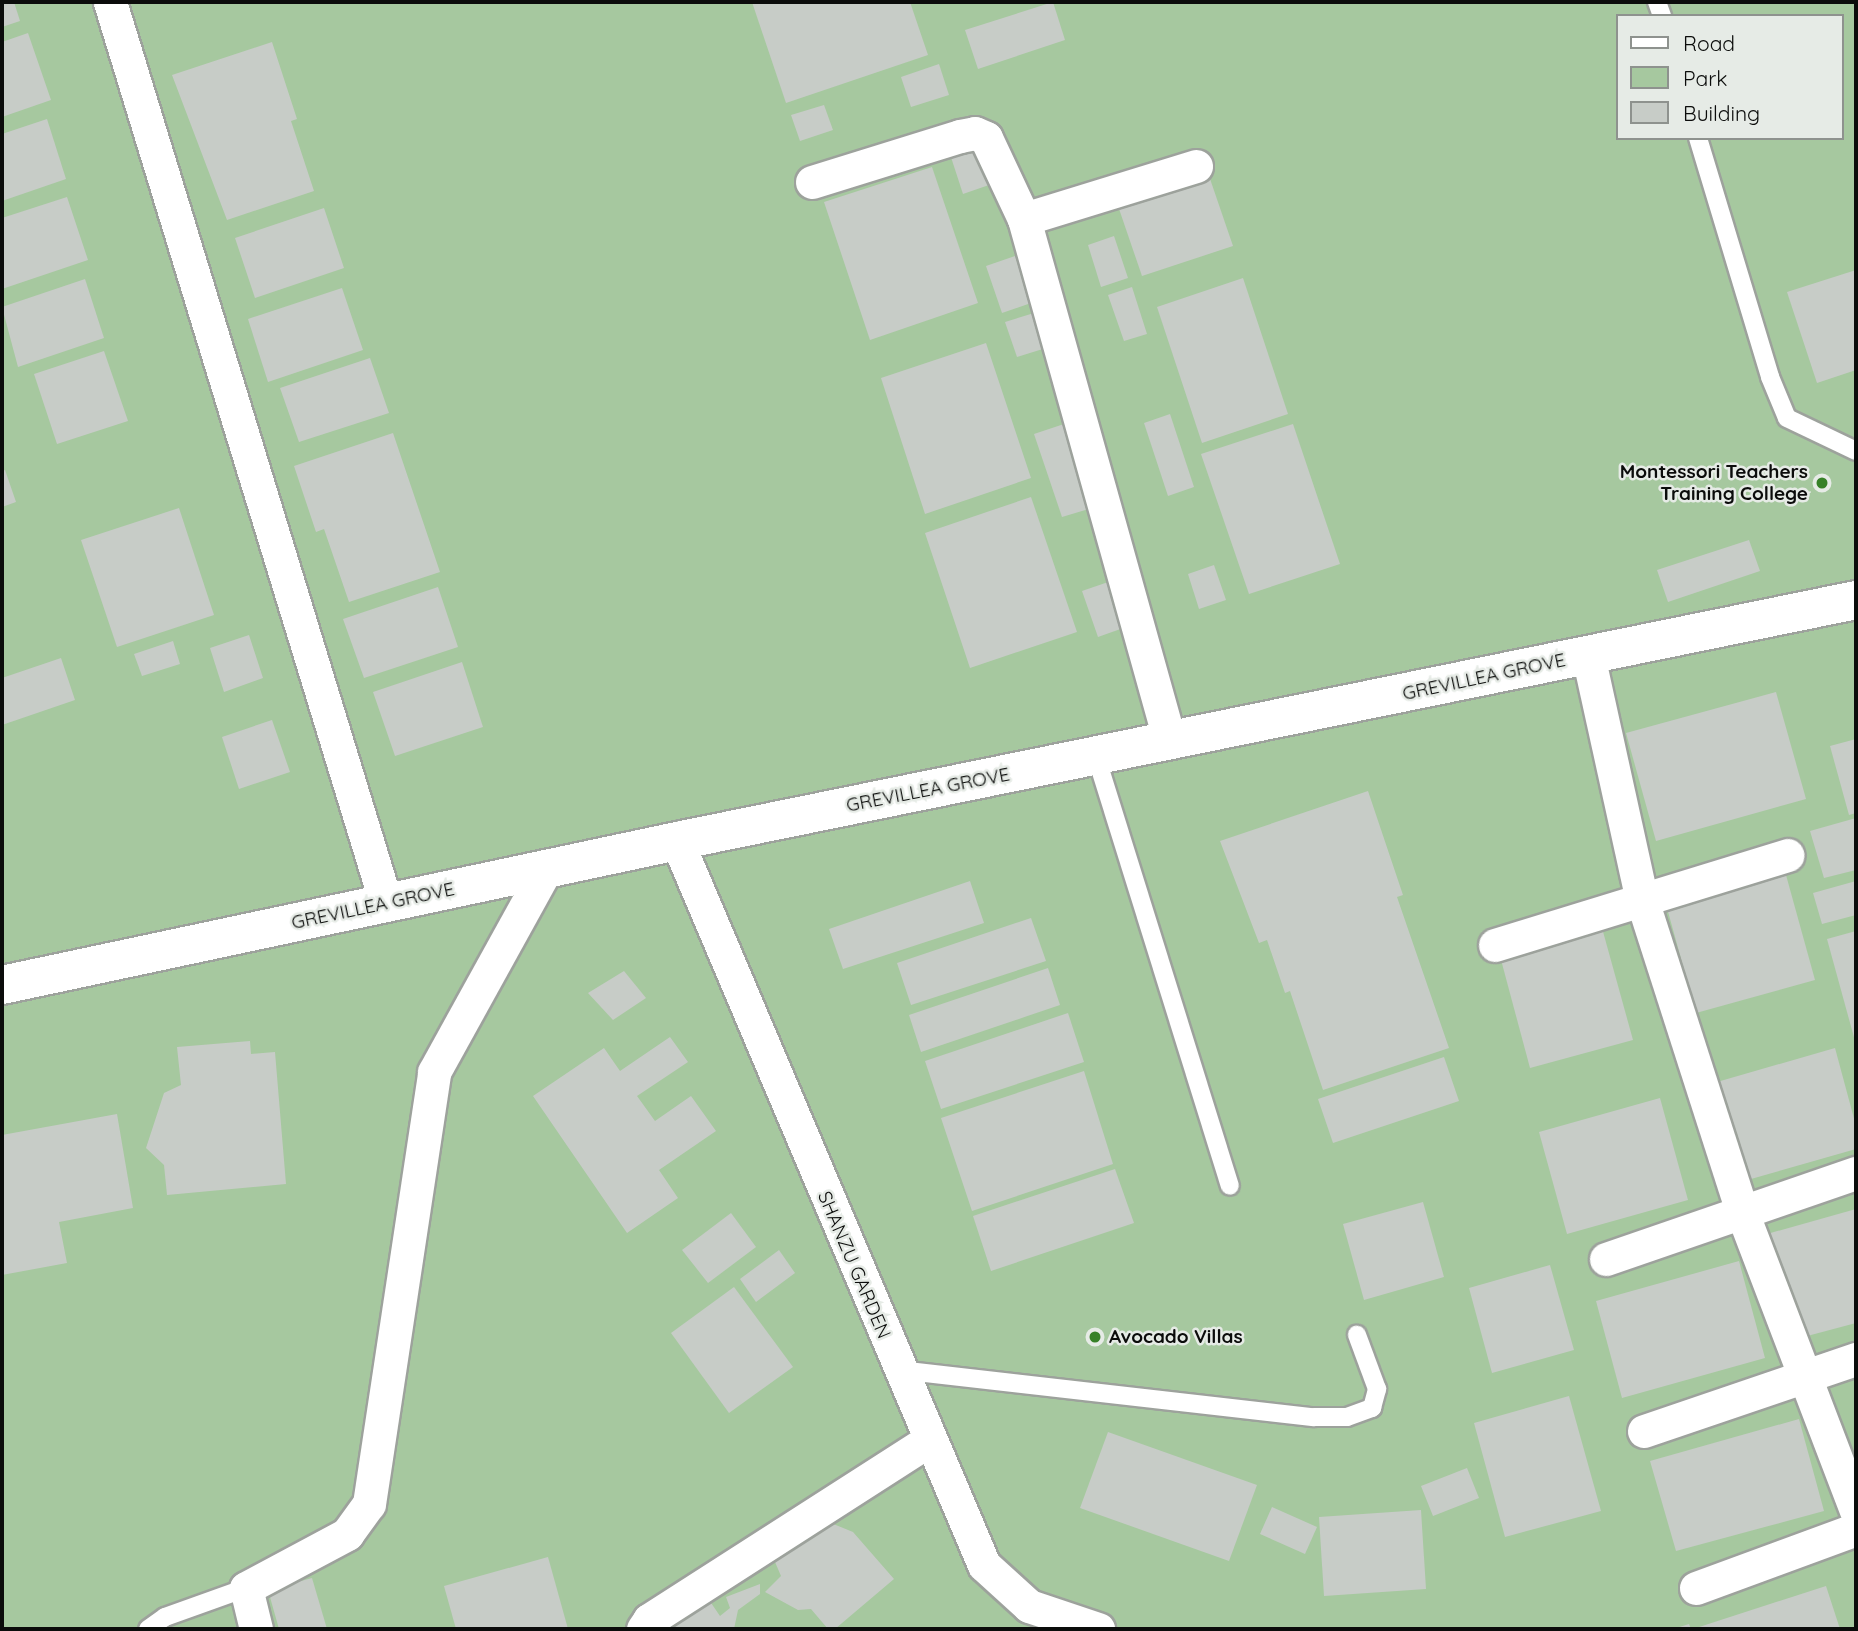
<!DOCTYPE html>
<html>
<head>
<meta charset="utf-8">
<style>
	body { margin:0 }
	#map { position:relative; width:1858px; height:1631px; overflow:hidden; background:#e6ebe6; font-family:Quicksand,sans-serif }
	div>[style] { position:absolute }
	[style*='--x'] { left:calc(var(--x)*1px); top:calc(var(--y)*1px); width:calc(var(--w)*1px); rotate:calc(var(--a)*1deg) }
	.green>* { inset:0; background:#a6c89f }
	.building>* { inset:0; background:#c7ccc7 }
	.roads { filter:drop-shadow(2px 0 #9da29c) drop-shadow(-2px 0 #9da29c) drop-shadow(0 2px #9da29c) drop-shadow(0 -2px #9da29c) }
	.service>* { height:18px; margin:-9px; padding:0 9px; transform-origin:9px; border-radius:9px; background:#fff }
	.minor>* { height:33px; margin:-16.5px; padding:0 16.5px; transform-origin:16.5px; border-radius:16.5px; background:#fff }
	.tertiary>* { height:38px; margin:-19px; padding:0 19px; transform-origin:19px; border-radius:19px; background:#fff }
	.dots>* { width:19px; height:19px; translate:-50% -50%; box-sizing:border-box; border:4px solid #e6ebe6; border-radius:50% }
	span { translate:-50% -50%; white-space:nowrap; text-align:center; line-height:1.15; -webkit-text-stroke:5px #e6ebe6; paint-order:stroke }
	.poi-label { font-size:19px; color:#0b0c0b; font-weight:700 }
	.right { translate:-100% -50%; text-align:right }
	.left { translate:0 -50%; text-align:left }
	.street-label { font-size:19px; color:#0b0c0b }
	.frame { position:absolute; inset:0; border:4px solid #0b0c0b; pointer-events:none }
	.legend { position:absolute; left:1616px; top:14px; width:228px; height:126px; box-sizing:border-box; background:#e6ebe6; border:2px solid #8e928e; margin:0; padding:9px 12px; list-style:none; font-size:21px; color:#0b0c0b }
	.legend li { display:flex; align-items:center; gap:14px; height:35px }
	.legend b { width:35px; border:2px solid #8e928e }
</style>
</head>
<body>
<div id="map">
	<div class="green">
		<i style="clip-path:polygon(evenodd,2px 2px,1856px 2px,1856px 1629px,2px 1629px,2px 2px,1618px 16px,1842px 16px,1842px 138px,1618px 138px,1618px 16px)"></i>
	</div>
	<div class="building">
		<i style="clip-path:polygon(2px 2px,14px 2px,20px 21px,2px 27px)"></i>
		<i style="clip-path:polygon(752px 2px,910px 2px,928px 55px,786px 103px)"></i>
		<i style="clip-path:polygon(1053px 2px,1065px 40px,978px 69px,965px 30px)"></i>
		<i style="clip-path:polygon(28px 33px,51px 100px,2px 117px,2px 42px)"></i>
		<i style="clip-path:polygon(272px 42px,297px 119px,291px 121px,314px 191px,227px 220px,172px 75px)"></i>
		<i style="clip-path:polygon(939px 64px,949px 95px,911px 107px,901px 77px)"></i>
		<i style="clip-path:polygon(824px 105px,833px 130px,800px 141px,791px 115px)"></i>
		<i style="clip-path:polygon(47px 119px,66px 179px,2px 201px,2px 134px)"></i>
		<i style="clip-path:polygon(974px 139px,989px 185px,963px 194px,948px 148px)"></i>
		<i style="clip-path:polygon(932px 167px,978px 303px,870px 340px,824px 202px)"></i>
		<i style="clip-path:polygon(1208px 173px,1233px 246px,1142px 276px,1117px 203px)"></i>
		<i style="clip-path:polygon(67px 197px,88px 260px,2px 289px,2px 218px)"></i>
		<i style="clip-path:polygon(324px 208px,344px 268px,255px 298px,235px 238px)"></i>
		<i style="clip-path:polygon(1114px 236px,1128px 278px,1101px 287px,1088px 245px)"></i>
		<i style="clip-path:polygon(1015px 256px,1031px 303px,1002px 313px,986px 266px)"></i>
		<i style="clip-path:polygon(1856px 270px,1856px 370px,1817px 383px,1787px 292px)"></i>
		<i style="clip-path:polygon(1243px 278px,1288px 414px,1202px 443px,1157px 307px)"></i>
		<i style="clip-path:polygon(85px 279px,104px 338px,18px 367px,2px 307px)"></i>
		<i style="clip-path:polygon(1132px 287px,1147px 334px,1124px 341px,1108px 295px)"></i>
		<i style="clip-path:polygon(342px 288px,363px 350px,268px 382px,248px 319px)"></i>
		<i style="clip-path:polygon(1034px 313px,1046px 348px,1017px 357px,1005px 322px)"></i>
		<i style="clip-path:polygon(986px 343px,1031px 478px,925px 514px,881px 378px)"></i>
		<i style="clip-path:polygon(104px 351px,128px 421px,57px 444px,34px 374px)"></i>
		<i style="clip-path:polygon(370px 358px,389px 413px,299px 442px,280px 388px)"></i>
		<i style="clip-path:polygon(1170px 414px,1194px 487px,1168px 496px,1144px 423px)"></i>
		<i style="clip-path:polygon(1064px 424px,1092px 508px,1062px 517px,1034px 434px)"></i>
		<i style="clip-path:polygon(1293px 424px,1340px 564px,1249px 594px,1201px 454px)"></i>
		<i style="clip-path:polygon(393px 433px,440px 572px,349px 602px,324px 529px,316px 532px,294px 466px)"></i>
		<i style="clip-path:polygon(5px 470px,16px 502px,2px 507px,2px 471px)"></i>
		<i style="clip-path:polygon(1031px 497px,1077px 632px,970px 668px,925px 533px)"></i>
		<i style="clip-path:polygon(179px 508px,214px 615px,117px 647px,81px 540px)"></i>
		<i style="clip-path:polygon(1749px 540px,1760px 571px,1668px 602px,1657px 570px)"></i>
		<i style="clip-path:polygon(1214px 565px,1226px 600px,1199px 609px,1188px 574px)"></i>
		<i style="clip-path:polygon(1114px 580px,1129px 626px,1098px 637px,1082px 591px)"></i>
		<i style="clip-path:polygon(438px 587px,458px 647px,364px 678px,343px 619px)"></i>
		<i style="clip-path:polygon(249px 635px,263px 678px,224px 692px,210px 648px)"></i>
		<i style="clip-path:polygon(173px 641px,180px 664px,142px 676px,134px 654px)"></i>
		<i style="clip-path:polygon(61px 658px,75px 700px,2px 725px,2px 678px)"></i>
		<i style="clip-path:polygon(462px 662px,483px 727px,395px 756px,373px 692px)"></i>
		<i style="clip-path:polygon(1776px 692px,1806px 799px,1656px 841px,1626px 733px)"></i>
		<i style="clip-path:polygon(272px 720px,290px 772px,239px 789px,222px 737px)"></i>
		<i style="clip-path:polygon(1856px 739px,1856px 813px,1849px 815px,1830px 746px)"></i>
		<i style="clip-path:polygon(1368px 791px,1403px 895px,1397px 897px,1449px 1048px,1323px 1090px,1290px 991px,1285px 993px,1267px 940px,1259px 943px,1220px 841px)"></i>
		<i style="clip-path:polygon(1856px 818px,1856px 870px,1824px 878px,1810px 831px)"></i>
		<i style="clip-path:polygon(1786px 875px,1815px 980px,1696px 1013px,1667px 908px)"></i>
		<i style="clip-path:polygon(970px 881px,984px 923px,843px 969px,829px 929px)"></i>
		<i style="clip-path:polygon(1856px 881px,1856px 915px,1822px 924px,1813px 893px)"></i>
		<i style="clip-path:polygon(1031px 918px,1046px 961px,911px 1005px,897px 963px)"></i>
		<i style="clip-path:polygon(1602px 928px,1633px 1040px,1530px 1068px,1500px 956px)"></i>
		<i style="clip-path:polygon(1856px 931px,1856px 1041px,1855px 1041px,1827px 939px)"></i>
		<i style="clip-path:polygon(1048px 968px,1060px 1005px,921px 1052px,909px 1015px)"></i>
		<i style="clip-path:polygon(624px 971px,646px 998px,613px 1020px,588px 993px)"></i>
		<i style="clip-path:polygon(1068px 1013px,1084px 1062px,941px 1109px,925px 1061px)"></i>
		<i style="clip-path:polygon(670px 1037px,688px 1062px,637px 1096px,655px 1121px,691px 1096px,716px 1131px,659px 1170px,678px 1198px,627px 1233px,533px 1096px,604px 1048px,620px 1071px)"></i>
		<i style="clip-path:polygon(250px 1041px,251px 1054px,275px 1052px,286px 1184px,167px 1195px,164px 1165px,146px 1148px,164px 1093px,181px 1085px,177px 1047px)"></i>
		<i style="clip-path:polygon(1835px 1048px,1856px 1126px,1856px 1149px,1744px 1181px,1717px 1082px)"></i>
		<i style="clip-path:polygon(1444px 1057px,1459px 1101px,1333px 1143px,1318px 1099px)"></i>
		<i style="clip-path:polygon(1084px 1071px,1113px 1164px,972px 1211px,941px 1118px)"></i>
		<i style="clip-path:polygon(1660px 1098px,1688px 1200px,1567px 1234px,1539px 1132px)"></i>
		<i style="clip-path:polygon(117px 1114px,133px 1208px,59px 1222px,67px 1263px,2px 1275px,2px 1135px)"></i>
		<i style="clip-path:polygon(1115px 1169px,1134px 1223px,991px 1271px,973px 1216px)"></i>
		<i style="clip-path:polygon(1423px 1202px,1444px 1277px,1364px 1300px,1343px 1224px)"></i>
		<i style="clip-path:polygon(1856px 1209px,1856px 1323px,1796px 1339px,1767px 1234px)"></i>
		<i style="clip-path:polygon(731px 1213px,756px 1247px,708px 1283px,682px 1250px)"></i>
		<i style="clip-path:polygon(779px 1250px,795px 1273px,756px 1302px,740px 1279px)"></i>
		<i style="clip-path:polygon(1739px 1261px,1765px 1358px,1622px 1398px,1596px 1301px)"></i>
		<i style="clip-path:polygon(1550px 1265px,1574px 1350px,1492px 1373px,1469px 1288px)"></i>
		<i style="clip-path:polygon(734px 1287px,793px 1367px,729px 1413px,671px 1333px)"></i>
		<i style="clip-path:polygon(1569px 1396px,1601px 1511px,1505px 1537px,1474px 1423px)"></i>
		<i style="clip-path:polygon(1799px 1419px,1824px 1511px,1676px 1551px,1650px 1461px)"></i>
		<i style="clip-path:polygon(1108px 1432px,1257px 1485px,1229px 1561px,1080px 1508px)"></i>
		<i style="clip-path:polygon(1467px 1468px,1479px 1498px,1433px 1516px,1421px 1486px)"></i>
		<i style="clip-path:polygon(1272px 1507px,1317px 1527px,1305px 1554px,1260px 1534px)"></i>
		<i style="clip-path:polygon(1421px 1510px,1426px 1589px,1324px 1596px,1319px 1517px)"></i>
		<i style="clip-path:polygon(826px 1521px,853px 1532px,894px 1579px,835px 1629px,828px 1629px,811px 1609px,798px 1610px,765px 1592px,781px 1576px,769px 1548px)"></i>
		<i style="clip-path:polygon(548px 1557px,568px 1629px,456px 1629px,444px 1586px)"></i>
		<i style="clip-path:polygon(312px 1578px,327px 1629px,279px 1629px,268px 1590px)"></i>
		<i style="clip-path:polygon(760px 1584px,760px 1594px,738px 1610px,734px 1629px,663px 1629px,707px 1597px,720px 1616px,730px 1608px,726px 1597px)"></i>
		<i style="clip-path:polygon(1826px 1586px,1840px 1629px,1693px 1629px)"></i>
		<i style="clip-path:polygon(1689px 1624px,1691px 1629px,1673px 1629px)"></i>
	</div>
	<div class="roads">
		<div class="service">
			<i style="--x:1657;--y:2;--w:15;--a:70"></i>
			<i style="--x:1698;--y:138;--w:250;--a:73.2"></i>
			<i style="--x:1770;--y:377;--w:44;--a:67.5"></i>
			<i style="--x:1787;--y:418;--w:76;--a:25.6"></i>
			<i style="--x:1096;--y:756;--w:450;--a:72.7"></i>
			<i style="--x:899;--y:1370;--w:418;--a:6.5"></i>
			<i style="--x:1314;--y:1417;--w:33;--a:0"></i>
			<i style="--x:1347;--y:1417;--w:27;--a:-20"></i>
			<i style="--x:1372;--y:1408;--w:20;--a:-75"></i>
			<i style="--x:1377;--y:1389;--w:58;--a:-110.3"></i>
			<i style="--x:148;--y:1629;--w:21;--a:-35"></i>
			<i style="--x:165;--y:1617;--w:86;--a:-19.7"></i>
		</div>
		<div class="minor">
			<i style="--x:110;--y:2;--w:942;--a:72.97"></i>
			<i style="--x:812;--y:182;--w:155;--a:-17.3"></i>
			<i style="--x:960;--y:136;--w:15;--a:-11"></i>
			<i style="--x:975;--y:133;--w:12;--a:24"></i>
			<i style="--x:986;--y:138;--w:89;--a:64.9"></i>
			<i style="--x:1024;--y:219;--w:543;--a:74.4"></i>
			<i style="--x:1024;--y:219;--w:180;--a:-17.1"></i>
			<i style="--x:1588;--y:655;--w:251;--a:77.6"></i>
			<i style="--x:1642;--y:900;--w:328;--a:72.2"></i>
			<i style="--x:1742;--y:1212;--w:319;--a:69.1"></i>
			<i style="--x:677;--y:841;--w:786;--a:67.02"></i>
			<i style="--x:984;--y:1565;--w:61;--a:42.3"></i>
			<i style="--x:1029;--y:1606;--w:73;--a:18.4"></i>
			<i style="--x:1495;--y:945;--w:306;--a:-17.1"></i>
			<i style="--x:1606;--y:1259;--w:264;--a:-19"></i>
			<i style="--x:1644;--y:1431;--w:224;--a:-18.8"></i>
			<i style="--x:1696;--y:1588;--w:171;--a:-20.2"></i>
			<i style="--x:256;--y:1629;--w:42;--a:-103.7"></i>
			<i style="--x:246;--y:1588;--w:115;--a:-28.1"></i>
			<i style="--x:347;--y:1534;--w:37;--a:-54"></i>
			<i style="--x:369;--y:1504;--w:437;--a:-81.4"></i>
			<i style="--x:434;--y:1072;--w:230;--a:-61.1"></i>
			<i style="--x:643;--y:1629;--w:11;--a:-56"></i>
			<i style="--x:649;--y:1620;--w:333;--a:-32.7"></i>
		</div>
		<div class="tertiary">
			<i style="--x:2;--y:985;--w:690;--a:-12.04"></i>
			<i style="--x:677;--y:841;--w:1203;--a:-11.55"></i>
		</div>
	</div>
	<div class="dots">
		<i style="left:1822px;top:483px;background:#378128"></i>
		<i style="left:1095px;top:1337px;background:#378128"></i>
	</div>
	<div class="poi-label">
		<span class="right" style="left:1808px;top:483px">Montessori Teachers<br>Training College</span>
		<span class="left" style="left:1109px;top:1337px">Avocado Villas</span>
	</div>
	<div class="street-label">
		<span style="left:1484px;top:677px;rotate:-12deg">GREVILLEA GROVE</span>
		<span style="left:928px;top:790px;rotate:-11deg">GREVILLEA GROVE</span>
		<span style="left:373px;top:906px;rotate:-12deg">GREVILLEA GROVE</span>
		<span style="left:854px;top:1265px;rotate:67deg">SHANZU GARDEN</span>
	</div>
	<div class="frame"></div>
	<ul class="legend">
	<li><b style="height:9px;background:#fff"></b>Road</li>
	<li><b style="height:19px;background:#a6c89f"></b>Park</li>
	<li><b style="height:19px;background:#c7ccc7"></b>Building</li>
	</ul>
</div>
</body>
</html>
